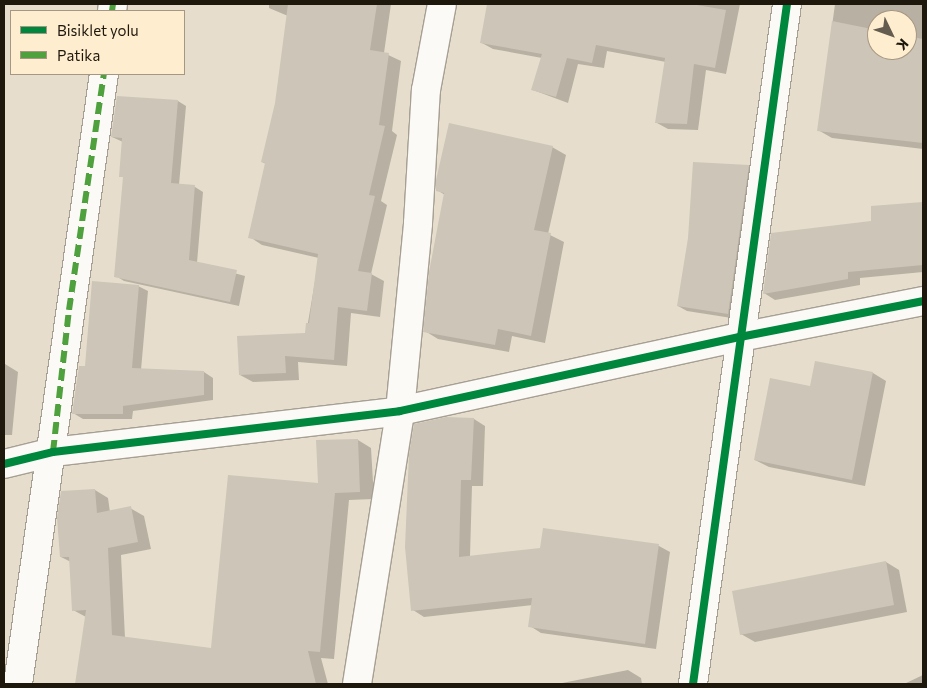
<!DOCTYPE html>
<html>
<head>
<meta charset="utf-8">
<style>
	body { margin:0 }
	#map { position:relative; width:927px; height:688px; overflow:hidden; background:#e6ddcc; font-family:Commissioner,sans-serif }
	div>[style] { position:absolute }
	[style*='--x'] { left:calc(var(--x)*1px); top:calc(var(--y)*1px); width:calc(var(--w)*1px); rotate:calc(var(--a)*1deg) }
	.shadow>* { inset:0; background:#0003 }
	.building>* { inset:0; background:#cdc5b8 }
	.roads { filter:drop-shadow(1px 0 #a69f93) drop-shadow(-1px 0 #a69f93) drop-shadow(0 1px #a69f93) drop-shadow(0 -1px #a69f93) }
	.minor>* { height:28px; margin:-14px; padding:0 14px; transform-origin:14px; border-radius:14px; background:#fbfaf7 }
	.quiet>* { height:6px; margin-top:-3px; transform-origin:0; background:repeating-linear-gradient(90deg,#4fa13e 0 12px,transparent 0 18px) }
	.cycleway>* { height:8px; margin:-4px; padding:0 4px; transform-origin:4px; border-radius:4px; background:#00873e }
	span { translate:-50% -50%; white-space:nowrap; text-align:center; line-height:1.15; -webkit-text-stroke:4px #ffedcf; paint-order:stroke }
	.frame { position:absolute; inset:0; border:5px solid #1d170c; pointer-events:none }
	.legend { position:absolute; left:10px; top:10px; width:175px; height:65px; box-sizing:border-box; background:#ffedcf; border:1px solid #a59781; margin:0; padding:6px 9px; list-style:none; font-size:15px; color:#1d170c }
	.legend li { display:flex; align-items:center; gap:10px; height:25px }
	.legend b { width:25px; border:1px solid #a59781 }
	.north { position:absolute; left:867px; top:10px; width:50px; height:50px; box-sizing:border-box; background:#ffedcf; border:1px solid #a59781; border-radius:50%; rotate:132deg; font-size:14px; font-weight:700; line-height:20px; text-align:center; color:#1d170c }
	.north::after { content:''; display:block; margin:auto; width:18px; height:22px; background:#635c4f; clip-path:polygon(50% 0,100% 100%,50% 72%,0 100%) }
</style>
</head>
<body>
<div id="map">
	<div class="shadow">
		<i style="clip-path:polygon(260px 4px,391px 4px,384px 53px,401px 61px,392px 131px,397px 135px,381px 201px,387px 205px,371px 274px,384px 281px,380px 317px,351px 313px,347px 366px,298px 362px,299px 380px,253px 382px,240px 375px,306px 334px,319px 258px,262px 245px,250px 237px,266px 164px,262px 162px,276px 103px,288px 16px,269px 8px,269px 5px)"></i>
		<i style="clip-path:polygon(488px 4px,740px 4px,726px 74px,706px 70px,698px 130px,668px 129px,657px 123px,666px 62px,607px 51px,604px 68px,578px 64px,568px 103px,533px 90px,542px 58px,493px 49px,482px 43px)"></i>
		<i style="clip-path:polygon(evenodd,835px 4px,923px 4px,923px 149px,832px 138px,818px 130px,835px 4px,877px 20px,907px 20px,907px 50px,877px 50px,877px 20px)"></i>
		<i style="clip-path:polygon(178px 101px,186px 106px,179px 185px,195px 187px,203px 192px,197px 263px,245px 276px,239px 306px,124px 281px,116px 276px,124px 178px,121px 176px,123px 142px,112px 137px)"></i>
		<i style="clip-path:polygon(552px 147px,566px 155px,548px 234px,564px 242px,545px 343px,512px 336px,509px 352px,438px 339px,425px 331px,445px 195px,437px 190px)"></i>
		<i style="clip-path:polygon(749px 166px,758px 171px,738px 319px,687px 311px,678px 306px,689px 238px)"></i>
		<i style="clip-path:polygon(923px 203px,923px 272px,860px 278px,860px 285px,775px 300px,764px 293px,873px 222px,872px 207px)"></i>
		<i style="clip-path:polygon(138px 286px,148px 291px,141px 370px,204px 372px,213px 378px,213px 400px,133px 411px,132px 419px,83px 419px,73px 413px,86px 367px)"></i>
		<i style="clip-path:polygon(5px 364px,18px 372px,12px 435px,4px 435px)"></i>
		<i style="clip-path:polygon(873px 373px,886px 381px,865px 486px,769px 467px,755px 460px,811px 387px)"></i>
		<i style="clip-path:polygon(446px 418px,474px 419px,485px 426px,483px 486px,472px 486px,470px 557px,541px 549px,544px 529px,659px 546px,670px 552px,656px 649px,541px 633px,530px 626px,533px 605px,424px 617px,413px 610px)"></i>
		<i style="clip-path:polygon(358px 440px,371px 448px,374px 499px,349px 500px,334px 659px,321px 658px,328px 684px,77px 684px,86px 617px,73px 610px,71px 562px,61px 557px,95px 490px,108px 498px,110px 512px,130px 508px,144px 516px,151px 549px,121px 555px,125px 638px,212px 649px,319px 485px)"></i>
		<i style="clip-path:polygon(886px 562px,899px 570px,907px 612px,755px 642px,741px 634px)"></i>
		<i style="clip-path:polygon(4px 663px,12px 668px,9px 684px,4px 684px)"></i>
		<i style="clip-path:polygon(628px 670px,641px 678px,642px 684px,557px 684px)"></i>
		<i style="clip-path:polygon(923px 675px,923px 684px,904px 684px)"></i>
	</div>
	<div class="building">
		<i style="clip-path:polygon(288px 4px,377px 4px,370px 50px,389px 53px,379px 125px,385px 126px,369px 195px,375px 196px,358px 271px,372px 273px,367px 311px,338px 307px,334px 360px,285px 356px,286px 373px,239px 375px,237px 336px,305px 333px,306px 323px,309px 323px,318px 254px,248px 238px,265px 163px,261px 162px,275px 103px)"></i>
		<i style="clip-path:polygon(487px 4px,691px 4px,726px 10px,715px 68px,694px 64px,687px 124px,655px 123px,665px 58px,596px 45px,592px 63px,567px 58px,556px 97px,531px 90px,542px 54px,480px 43px)"></i>
		<i style="clip-path:polygon(832px 21px,877px 30px,877px 50px,907px 50px,907px 36px,923px 39px,923px 143px,817px 131px)"></i>
		<i style="clip-path:polygon(117px 96px,178px 100px,171px 183px,195px 185px,189px 260px,237px 270px,230px 302px,114px 277px,123px 177px,119px 177px,122px 138px,111px 137px)"></i>
		<i style="clip-path:polygon(449px 123px,553px 146px,534px 230px,551px 233px,531px 336px,498px 329px,495px 345px,423px 332px,429px 272px,444px 193px,436px 191px,436px 180px)"></i>
		<i style="clip-path:polygon(693px 162px,749px 165px,728px 314px,677px 306px,688px 238px)"></i>
		<i style="clip-path:polygon(923px 202px,923px 265px,848px 272px,848px 279px,763px 294px,771px 233px,871px 221px,871px 206px)"></i>
		<i style="clip-path:polygon(92px 281px,139px 285px,132px 368px,204px 371px,204px 395px,123px 406px,123px 414px,72px 414px,79px 366px,85px 366px)"></i>
		<i style="clip-path:polygon(815px 361px,873px 372px,852px 480px,754px 460px,770px 378px,810px 386px)"></i>
		<i style="clip-path:polygon(446px 417px,474px 418px,471px 480px,461px 480px,459px 557px,540px 548px,543px 528px,659px 544px,645px 644px,528px 627px,532px 598px,411px 611px,405px 547px,409px 454px,414px 424px)"></i>
		<i style="clip-path:polygon(358px 439px,360px 492px,335px 493px,320px 652px,308px 651px,316px 684px,75px 684px,86px 610px,72px 611px,69px 557px,60px 557px,57px 518px,61px 491px,95px 489px,97px 513px,131px 506px,138px 542px,108px 548px,112px 635px,211px 648px,228px 475px,318px 483px,316px 440px)"></i>
		<i style="clip-path:polygon(886px 561px,894px 605px,740px 635px,732px 591px)"></i>
	</div>
	<div class="roads">
		<div class="minor">
			<i style="--x:112;--y:11;--w:7;--a:-82"></i>
			<i style="--x:4;--y:464;--w:50;--a:-13.8"></i>
			<i style="--x:53;--y:452;--w:349;--a:-6.7"></i>
			<i style="--x:400;--y:411;--w:348;--a:-12.3"></i>
			<i style="--x:740;--y:337;--w:187;--a:-11.1"></i>
			<i style="--x:18;--y:684;--w:616;--a:-81.98"></i>
			<i style="--x:357;--y:684;--w:276;--a:-81"></i>
			<i style="--x:400;--y:411;--w:189;--a:-84.5"></i>
			<i style="--x:418;--y:223;--w:133;--a:-86.6"></i>
			<i style="--x:426;--y:90;--w:87;--a:-79.5"></i>
			<i style="--x:693;--y:684;--w:686;--a:-82.13"></i>
		</div>
	</div>
	<div class="quiet">
		<i style="--x:112;--y:11;--w:7;--a:-82"></i>
		<i style="--x:53;--y:452;--w:143;--a:-83.6"></i>
		<i style="--x:69;--y:310;--w:239;--a:-81.6"></i>
	</div>
	<div class="cycleway">
		<i style="--x:4;--y:464;--w:50;--a:-13.8"></i>
		<i style="--x:53;--y:452;--w:349;--a:-6.7"></i>
		<i style="--x:400;--y:411;--w:348;--a:-12.3"></i>
		<i style="--x:740;--y:337;--w:187;--a:-11.1"></i>
		<i style="--x:693;--y:684;--w:686;--a:-82.13"></i>
	</div>
	<div class="frame"></div>
	<ul class="legend">
	<li><b style="height:6px;background:#00873e"></b>Bisiklet yolu</li>
	<li><b style="height:6px;background:#4fa13e"></b>Patika</li>
	</ul>
	<div class="north">K</div>
</div>
</body>
</html>
